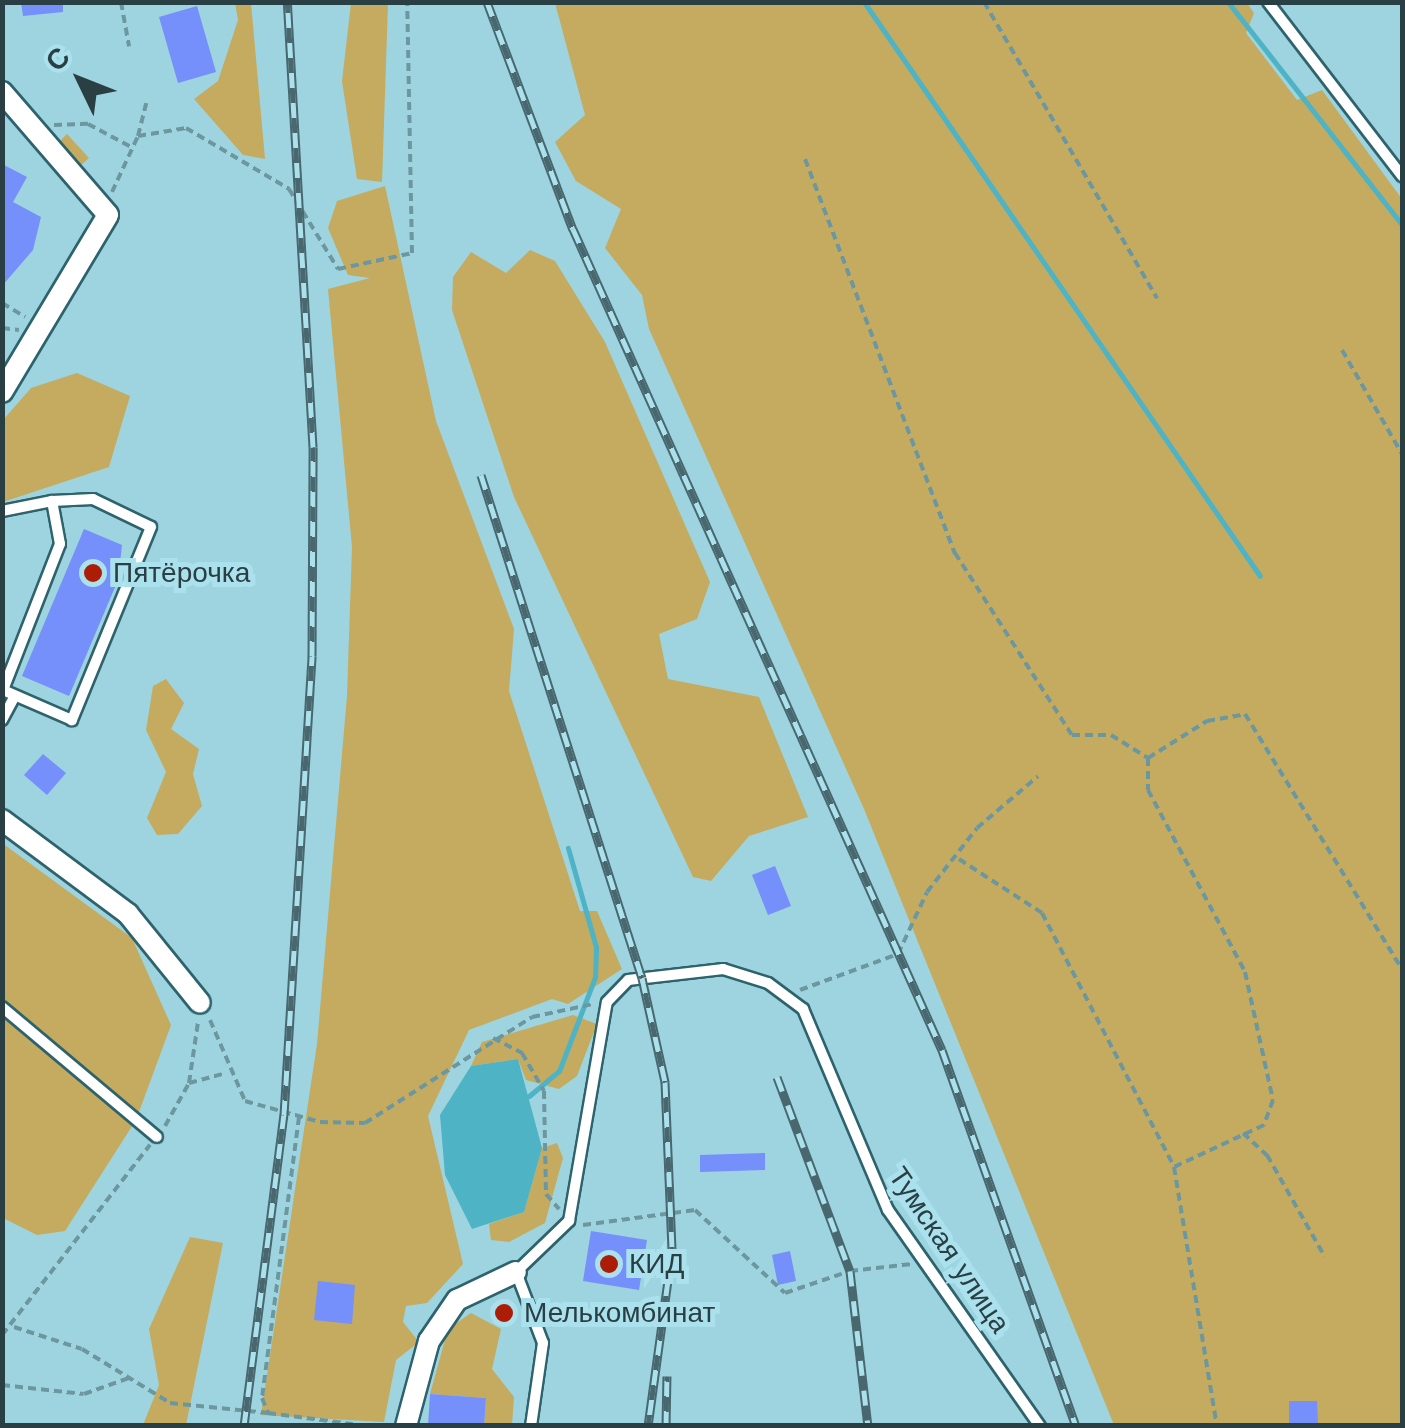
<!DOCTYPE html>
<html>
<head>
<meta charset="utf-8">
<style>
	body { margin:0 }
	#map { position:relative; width:1405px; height:1428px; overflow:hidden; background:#9dd4df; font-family:"Work Sans",sans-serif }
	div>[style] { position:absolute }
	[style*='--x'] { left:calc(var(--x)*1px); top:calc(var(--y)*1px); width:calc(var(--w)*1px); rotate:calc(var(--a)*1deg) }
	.green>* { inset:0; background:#c4ab5f }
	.water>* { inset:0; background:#4db3c5 }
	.stream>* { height:5px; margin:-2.5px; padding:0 2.5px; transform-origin:2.5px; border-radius:2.5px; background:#4db3c5 }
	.building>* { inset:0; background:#758ffb }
	.path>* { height:4px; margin-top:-2px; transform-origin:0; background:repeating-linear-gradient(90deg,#6d979f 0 8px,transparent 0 13px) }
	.roads { filter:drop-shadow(2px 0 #2e636d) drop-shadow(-2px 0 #2e636d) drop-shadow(0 2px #2e636d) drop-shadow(0 -2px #2e636d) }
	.service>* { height:10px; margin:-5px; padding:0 5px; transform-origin:5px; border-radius:5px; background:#fff }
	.minor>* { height:20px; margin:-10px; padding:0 10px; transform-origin:10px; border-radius:10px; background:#fff }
	.rail>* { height:9px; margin-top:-4.5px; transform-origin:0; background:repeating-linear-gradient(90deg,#aae1ec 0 15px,#48676e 0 30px); box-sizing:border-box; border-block:2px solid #48676e }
	.dots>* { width:28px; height:28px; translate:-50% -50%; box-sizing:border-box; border:5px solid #aae1ec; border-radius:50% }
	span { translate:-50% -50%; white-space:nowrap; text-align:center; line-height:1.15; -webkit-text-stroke:10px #aae1ec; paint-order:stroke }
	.poi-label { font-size:28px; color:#293f44 }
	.left { translate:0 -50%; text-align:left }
	.street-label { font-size:28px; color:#293f44 }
	.frame { position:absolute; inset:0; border:5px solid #293f44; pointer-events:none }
	.north { position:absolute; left:30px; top:30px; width:100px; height:100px; -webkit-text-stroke:8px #aae1ec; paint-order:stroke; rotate:313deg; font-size:28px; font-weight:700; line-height:40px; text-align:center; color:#293f44 }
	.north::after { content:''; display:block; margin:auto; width:35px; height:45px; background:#293f44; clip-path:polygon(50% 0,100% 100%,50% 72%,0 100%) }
</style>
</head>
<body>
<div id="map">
	<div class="green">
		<i style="clip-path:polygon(235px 3px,251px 3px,265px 159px,243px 155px,194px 99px,218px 81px,238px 20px)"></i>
		<i style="clip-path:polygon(351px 3px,388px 3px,382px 182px,357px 179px,342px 81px)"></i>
		<i style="clip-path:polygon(555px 3px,1247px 3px,1254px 13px,1246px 33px,1297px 100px,1322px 90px,1402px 199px,1402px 1425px,1114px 1425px,864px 809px,649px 329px,642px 295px,605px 248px,621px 209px,576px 181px,555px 142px,585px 115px)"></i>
		<i style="clip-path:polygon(67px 134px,89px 158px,80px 166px,58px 143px)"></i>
		<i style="clip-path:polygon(385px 186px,436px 421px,514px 629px,509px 691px,580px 911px,597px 911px,622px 969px,568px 1004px,552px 999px,469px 1030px,428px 1116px,463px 1264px,427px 1303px,406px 1306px,403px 1322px,419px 1342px,396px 1360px,384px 1422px,261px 1415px,317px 1044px,347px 696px,352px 547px,328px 289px,370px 278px,348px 275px,328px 228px,337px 201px)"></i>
		<i style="clip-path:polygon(530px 250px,555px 261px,605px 342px,710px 582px,697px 619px,659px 634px,668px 679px,759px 697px,808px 817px,749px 836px,711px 881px,693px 877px,514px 497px,452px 310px,453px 277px,471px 252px,506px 273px)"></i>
		<i style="clip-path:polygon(77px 373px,130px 396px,109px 467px,3px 502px,3px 420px,31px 388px)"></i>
		<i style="clip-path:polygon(166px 679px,184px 703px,171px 729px,199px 749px,193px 774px,202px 806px,178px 834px,157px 835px,147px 818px,166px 772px,146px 730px,153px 686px)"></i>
		<i style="clip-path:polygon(2px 843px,132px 938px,171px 1025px,136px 1120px,65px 1231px,37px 1235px,3px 1218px)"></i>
		<i style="clip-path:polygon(573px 1015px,597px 1024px,577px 1076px,559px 1089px,526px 1080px,518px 1059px,471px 1066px,482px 1042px)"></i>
		<i style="clip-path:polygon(557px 1143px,563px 1158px,545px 1223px,509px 1242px,491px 1240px,489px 1224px,524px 1212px,542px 1148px)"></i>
		<i style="clip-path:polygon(190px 1237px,223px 1243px,186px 1425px,143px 1425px,159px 1385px,149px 1329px)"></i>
		<i style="clip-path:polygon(471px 1313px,501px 1329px,492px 1369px,514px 1397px,512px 1425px,484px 1425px,486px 1398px,430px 1394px,448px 1329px)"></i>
	</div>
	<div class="water">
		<i style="clip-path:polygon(518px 1059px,542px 1148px,524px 1212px,472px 1229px,445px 1175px,440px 1115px,471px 1066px)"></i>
	</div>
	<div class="stream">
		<i style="--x:864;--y:2;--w:697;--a:55.4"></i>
		<i style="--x:1228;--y:2;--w:283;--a:52"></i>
		<i style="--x:529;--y:1096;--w:39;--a:-40"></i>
		<i style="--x:559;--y:1071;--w:101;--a:-69"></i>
		<i style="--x:595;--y:977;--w:30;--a:-88"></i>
		<i style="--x:596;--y:947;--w:103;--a:-105.8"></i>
	</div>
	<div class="building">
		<i style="clip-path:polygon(21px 2px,63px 2px,63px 12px,23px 16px)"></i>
		<i style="clip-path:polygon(197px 6px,216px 72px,178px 83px,159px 17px)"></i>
		<i style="clip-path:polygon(2px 164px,27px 177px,13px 202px,41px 217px,33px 250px,2px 286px)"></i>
		<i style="clip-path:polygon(84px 529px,122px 545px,118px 580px,69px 696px,22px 676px)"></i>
		<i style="clip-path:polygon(43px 754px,66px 773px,47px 795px,24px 775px)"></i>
		<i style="clip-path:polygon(775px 866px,791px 906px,768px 915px,752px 875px)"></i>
		<i style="clip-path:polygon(765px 1153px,765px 1170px,700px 1172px,700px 1155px)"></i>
		<i style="clip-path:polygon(591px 1231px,647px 1240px,639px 1290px,583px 1281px)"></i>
		<i style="clip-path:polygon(790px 1251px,796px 1281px,778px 1285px,772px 1255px)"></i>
		<i style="clip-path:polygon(318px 1281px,355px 1285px,352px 1324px,314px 1320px)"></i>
		<i style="clip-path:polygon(430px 1394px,486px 1398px,484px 1426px,428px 1426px)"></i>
		<i style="clip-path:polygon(1289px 1401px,1317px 1401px,1318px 1426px,1289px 1426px)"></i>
	</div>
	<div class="path">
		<i style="--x:121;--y:2;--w:45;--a:79.7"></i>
		<i style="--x:984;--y:2;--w:343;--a:59.7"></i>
		<i style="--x:54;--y:125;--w:34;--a:-2"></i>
		<i style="--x:88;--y:124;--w:49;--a:28.1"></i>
		<i style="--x:138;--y:136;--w:34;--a:-76"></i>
		<i style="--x:805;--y:159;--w:422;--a:69.2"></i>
		<i style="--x:955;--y:553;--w:216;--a:57.3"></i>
		<i style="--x:1072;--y:735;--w:39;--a:0"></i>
		<i style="--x:1111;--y:735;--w:44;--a:31.9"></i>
		<i style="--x:1148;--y:758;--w:32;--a:90"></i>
		<i style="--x:1148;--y:790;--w:206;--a:61.9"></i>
		<i style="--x:1245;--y:972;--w:131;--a:77.7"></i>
		<i style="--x:1273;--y:1100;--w:27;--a:110"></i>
		<i style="--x:1264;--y:1125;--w:99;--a:155"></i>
		<i style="--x:1174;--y:1167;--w:263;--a:80.6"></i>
		<i style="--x:112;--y:192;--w:62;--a:-65.1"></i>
		<i style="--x:138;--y:136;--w:49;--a:-9.5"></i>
		<i style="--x:186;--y:128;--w:120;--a:30.6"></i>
		<i style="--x:289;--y:189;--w:94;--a:58.5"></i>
		<i style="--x:338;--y:269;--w:76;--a:-12.2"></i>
		<i style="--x:412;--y:253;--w:251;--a:-91.1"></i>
		<i style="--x:2;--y:303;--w:27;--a:31"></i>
		<i style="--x:2;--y:328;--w:17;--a:7"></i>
		<i style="--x:1342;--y:350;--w:120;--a:60"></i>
		<i style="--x:1148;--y:758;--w:70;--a:-32.1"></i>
		<i style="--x:1207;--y:721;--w:39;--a:-10"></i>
		<i style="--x:1245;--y:714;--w:299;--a:58.4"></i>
		<i style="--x:959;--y:859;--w:99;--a:33"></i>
		<i style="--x:1042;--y:913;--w:286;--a:62.5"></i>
		<i style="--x:800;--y:990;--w:104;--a:-20.2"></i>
		<i style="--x:898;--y:954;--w:68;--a:-64.9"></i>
		<i style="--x:927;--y:892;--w:81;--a:-52"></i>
		<i style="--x:977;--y:828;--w:80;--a:-40.4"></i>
		<i style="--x:210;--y:1020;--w:88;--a:66.6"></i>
		<i style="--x:245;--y:1101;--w:78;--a:15.6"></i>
		<i style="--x:320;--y:1122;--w:45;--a:1.3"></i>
		<i style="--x:365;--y:1123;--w:198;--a:-32.4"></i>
		<i style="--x:532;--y:1017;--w:62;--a:-12"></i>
		<i style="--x:493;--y:1038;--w:33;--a:27"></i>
		<i style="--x:522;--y:1053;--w:44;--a:59.9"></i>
		<i style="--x:544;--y:1091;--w:103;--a:88.9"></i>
		<i style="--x:546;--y:1194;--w:20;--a:49"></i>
		<i style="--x:189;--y:1083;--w:38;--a:-15"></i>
		<i style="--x:299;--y:1117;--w:283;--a:97.5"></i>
		<i style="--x:262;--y:1398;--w:16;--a:68"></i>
		<i style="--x:268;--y:1413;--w:100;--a:7.5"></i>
		<i style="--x:165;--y:1126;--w:49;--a:-60.8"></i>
		<i style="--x:189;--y:1083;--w:62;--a:-81.6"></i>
		<i style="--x:1243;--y:1133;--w:33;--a:43"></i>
		<i style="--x:1267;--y:1155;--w:117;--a:60.4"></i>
		<i style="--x:583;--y:1225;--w:113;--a:-7.6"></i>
		<i style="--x:695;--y:1210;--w:122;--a:42.7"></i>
		<i style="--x:785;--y:1293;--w:69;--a:-18.7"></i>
		<i style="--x:850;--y:1271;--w:62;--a:-6.4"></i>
		<i style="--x:14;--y:1327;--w:71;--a:17.9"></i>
		<i style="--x:82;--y:1349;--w:103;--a:31.5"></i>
		<i style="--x:170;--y:1403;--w:99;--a:5.8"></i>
		<i style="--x:2;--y:1335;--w:241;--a:-52.1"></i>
		<i style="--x:2;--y:1385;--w:82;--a:6.3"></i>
		<i style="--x:84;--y:1394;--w:48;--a:-19.6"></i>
	</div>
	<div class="roads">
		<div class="service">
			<i style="--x:1268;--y:2;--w:220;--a:52.4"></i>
			<i style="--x:2;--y:511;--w:51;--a:-11.3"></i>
			<i style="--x:52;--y:501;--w:41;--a:-2.8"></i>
			<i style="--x:93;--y:499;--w:64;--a:25.8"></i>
			<i style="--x:151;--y:527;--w:209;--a:112.3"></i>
			<i style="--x:72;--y:720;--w:75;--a:-156.5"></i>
			<i style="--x:3;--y:690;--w:157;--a:-68.7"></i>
			<i style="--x:60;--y:544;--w:44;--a:-100.5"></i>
			<i style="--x:2;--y:720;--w:24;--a:-62"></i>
			<i style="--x:2;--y:1007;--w:202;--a:40"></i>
			<i style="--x:531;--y:1426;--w:84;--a:-81.8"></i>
			<i style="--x:543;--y:1343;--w:76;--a:-110.8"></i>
			<i style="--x:516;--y:1272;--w:74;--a:-43.9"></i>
			<i style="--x:569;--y:1221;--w:222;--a:-80.2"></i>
			<i style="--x:607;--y:1002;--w:30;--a:-46"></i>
			<i style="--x:628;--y:980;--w:96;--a:-6.6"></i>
			<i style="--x:723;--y:969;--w:47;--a:17.3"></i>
			<i style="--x:768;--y:983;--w:44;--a:36.6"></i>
			<i style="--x:803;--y:1009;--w:218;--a:67.1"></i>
			<i style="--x:888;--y:1210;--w:264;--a:54.9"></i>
		</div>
		<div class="minor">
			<i style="--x:2;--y:92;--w:162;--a:49.2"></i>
			<i style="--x:108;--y:215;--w:206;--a:120.9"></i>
			<i style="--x:2;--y:820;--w:157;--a:36.7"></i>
			<i style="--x:128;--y:914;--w:114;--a:51"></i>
			<i style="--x:406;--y:1426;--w:88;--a:-74.9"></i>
			<i style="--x:429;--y:1341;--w:50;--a:-55.7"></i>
			<i style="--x:457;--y:1300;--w:65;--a:-25.4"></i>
		</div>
	</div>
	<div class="rail">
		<i style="--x:487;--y:2;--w:243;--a:69.3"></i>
		<i style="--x:573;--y:229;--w:900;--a:65.8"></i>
		<i style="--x:942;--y:1050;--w:399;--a:70.4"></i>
		<i style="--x:481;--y:475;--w:528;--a:72.25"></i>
		<i style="--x:642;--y:978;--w:107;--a:77.5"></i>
		<i style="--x:665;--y:1082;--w:169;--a:87.6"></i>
		<i style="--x:672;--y:1251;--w:177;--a:97.8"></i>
		<i style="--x:777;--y:1077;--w:207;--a:69.4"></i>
		<i style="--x:850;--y:1271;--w:156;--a:83.4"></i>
		<i style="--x:244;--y:1426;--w:314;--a:-82.7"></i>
		<i style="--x:284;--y:1115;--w:460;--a:-86.5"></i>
		<i style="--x:312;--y:656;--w:209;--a:-89.7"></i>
		<i style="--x:313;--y:447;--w:446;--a:-93.3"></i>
		<i style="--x:666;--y:1426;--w:50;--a:-88.9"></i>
	</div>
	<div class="dots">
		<i style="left:93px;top:573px;background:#ac1d07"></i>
		<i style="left:609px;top:1264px;background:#ac1d07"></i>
		<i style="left:504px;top:1313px;background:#ac1d07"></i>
	</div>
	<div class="poi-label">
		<span class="left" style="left:113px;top:573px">Пятёрочка</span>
		<span class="left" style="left:629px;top:1264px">КИД</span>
		<span class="left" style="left:524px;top:1313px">Мелькомбинат</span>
	</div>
	<div class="street-label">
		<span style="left:949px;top:1250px;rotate:56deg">Тумская улица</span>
	</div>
	<div class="frame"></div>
	<div class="north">С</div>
</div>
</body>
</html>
